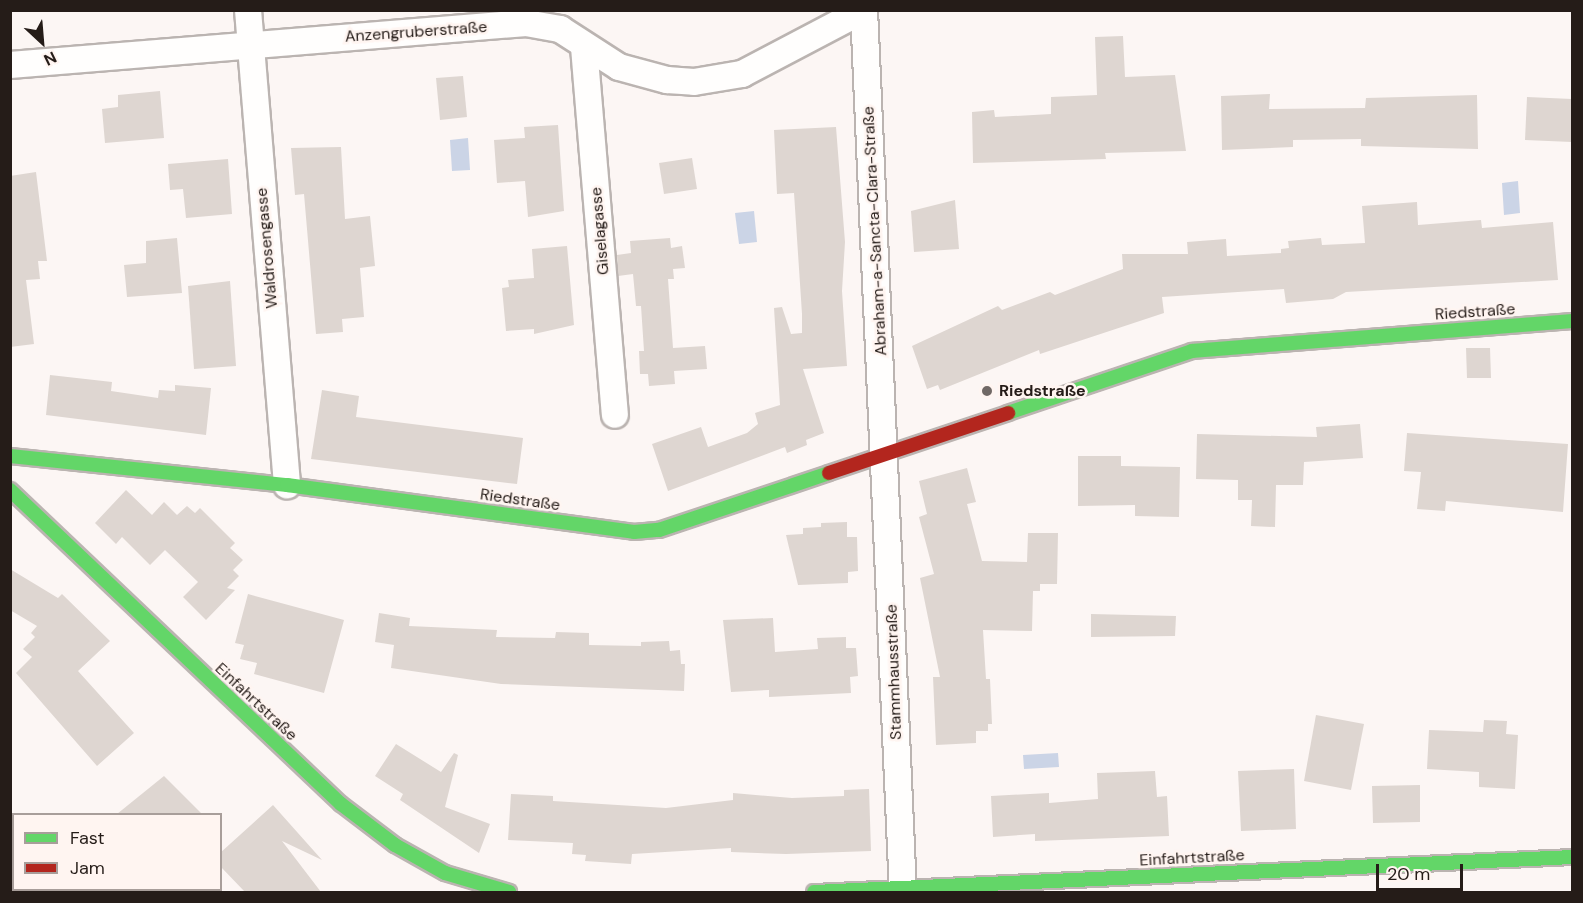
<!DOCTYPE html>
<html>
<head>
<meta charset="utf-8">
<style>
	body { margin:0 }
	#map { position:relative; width:1583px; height:903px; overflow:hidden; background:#fcf6f4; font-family:"DM Sans",sans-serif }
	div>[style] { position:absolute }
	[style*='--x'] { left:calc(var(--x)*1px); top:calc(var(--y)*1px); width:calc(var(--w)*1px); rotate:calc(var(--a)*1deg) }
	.water>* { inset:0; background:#cbd4e6 }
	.building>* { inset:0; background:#ded6d1 }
	.roads { filter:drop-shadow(2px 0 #bbb4b1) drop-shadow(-2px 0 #bbb4b1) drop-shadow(0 2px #bbb4b1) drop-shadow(0 -2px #bbb4b1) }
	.street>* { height:26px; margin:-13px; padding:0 13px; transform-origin:13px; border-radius:13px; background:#fffefd }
	.fast>* { height:14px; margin:-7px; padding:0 7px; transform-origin:7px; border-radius:7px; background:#63d668 }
	.jam>* { height:14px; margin:-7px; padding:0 7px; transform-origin:7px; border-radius:7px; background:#b3261e }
	.dots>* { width:16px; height:16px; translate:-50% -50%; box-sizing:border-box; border:3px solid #fff5f1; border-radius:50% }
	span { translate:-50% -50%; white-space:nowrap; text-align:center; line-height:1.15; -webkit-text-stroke:5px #fff5f1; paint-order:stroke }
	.street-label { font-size:16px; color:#251c18 }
	.poi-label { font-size:16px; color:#251c18; font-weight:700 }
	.left { translate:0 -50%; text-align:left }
	.frame { position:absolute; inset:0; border:12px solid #251c18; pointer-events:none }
	.legend { position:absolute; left:12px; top:813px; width:210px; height:78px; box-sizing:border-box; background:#fff5f1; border:2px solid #a89e9a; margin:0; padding:8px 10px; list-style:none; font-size:18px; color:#251c18 }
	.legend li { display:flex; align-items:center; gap:12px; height:30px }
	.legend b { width:30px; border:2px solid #a89e9a }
	.north { position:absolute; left:12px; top:12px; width:60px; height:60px; -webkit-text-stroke:4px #fff5f1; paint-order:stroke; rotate:154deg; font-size:16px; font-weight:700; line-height:24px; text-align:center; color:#251c18 }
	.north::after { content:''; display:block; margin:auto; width:21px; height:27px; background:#251c18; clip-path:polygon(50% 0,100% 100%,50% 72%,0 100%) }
	.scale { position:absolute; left:1376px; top:864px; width:87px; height:27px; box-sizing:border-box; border:3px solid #251c18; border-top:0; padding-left:8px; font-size:18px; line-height:21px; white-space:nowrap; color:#251c18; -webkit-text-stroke:4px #fff5f1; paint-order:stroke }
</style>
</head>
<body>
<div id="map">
	<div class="water">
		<i style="clip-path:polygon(468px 138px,470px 170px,452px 171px,450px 140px)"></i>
		<i style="clip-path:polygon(1518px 181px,1520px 213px,1504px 215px,1502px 183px)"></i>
		<i style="clip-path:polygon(754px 211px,757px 242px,739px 244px,735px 213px)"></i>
		<i style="clip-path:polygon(1058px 753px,1059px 767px,1024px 769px,1023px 755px)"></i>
	</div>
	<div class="building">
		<i style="clip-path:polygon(1123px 36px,1125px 77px,1175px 75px,1186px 151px,1105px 153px,1106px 159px,973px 163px,972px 112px,994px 110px,995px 117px,1051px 114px,1051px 97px,1097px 95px,1095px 37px)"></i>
		<i style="clip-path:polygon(463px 76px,467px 117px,440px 120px,436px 78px)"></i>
		<i style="clip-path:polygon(160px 91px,164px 138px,105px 143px,102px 109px,118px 107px,118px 95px)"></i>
		<i style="clip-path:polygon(1270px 94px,1269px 109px,1365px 108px,1366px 98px,1477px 95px,1478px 149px,1361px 146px,1361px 139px,1293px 140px,1293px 147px,1222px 150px,1221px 96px)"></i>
		<i style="clip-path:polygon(1527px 97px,1572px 99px,1572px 142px,1525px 140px)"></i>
		<i style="clip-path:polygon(558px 125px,564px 211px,528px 217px,525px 181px,497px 183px,494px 140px,525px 138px,524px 127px)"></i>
		<i style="clip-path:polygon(836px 127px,845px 242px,842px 291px,847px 366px,803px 369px,824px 433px,806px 440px,807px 445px,787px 453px,785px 447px,668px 491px,652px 444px,701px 427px,708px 447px,747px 433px,758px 424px,755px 413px,780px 405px,774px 308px,782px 307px,791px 334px,802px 333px,802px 314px,794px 193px,777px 194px,774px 130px)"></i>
		<i style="clip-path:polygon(341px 147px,345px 219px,370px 216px,375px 266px,360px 268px,364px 317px,342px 319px,343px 332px,316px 334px,304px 194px,295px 195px,291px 148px)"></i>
		<i style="clip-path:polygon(692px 158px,697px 189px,664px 194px,659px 163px)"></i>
		<i style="clip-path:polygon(228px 159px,232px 214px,186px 218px,183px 189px,170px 190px,168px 164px)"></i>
		<i style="clip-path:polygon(36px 172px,47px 261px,38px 261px,40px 279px,26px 280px,34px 344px,10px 347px,10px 176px)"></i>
		<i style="clip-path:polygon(955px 200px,959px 249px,914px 252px,911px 211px)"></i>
		<i style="clip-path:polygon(1417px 202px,1418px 225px,1481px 220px,1482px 228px,1553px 222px,1558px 280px,1346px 292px,1333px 299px,1286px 303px,1284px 289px,1162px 297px,1164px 313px,1040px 354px,1039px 350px,940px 390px,938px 385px,927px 389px,912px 346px,998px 306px,1002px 310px,1050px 292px,1055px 295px,1123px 269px,1122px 254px,1188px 254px,1187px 242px,1226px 239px,1227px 256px,1281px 253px,1281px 249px,1289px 248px,1288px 241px,1321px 238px,1322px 245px,1365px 243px,1362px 206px)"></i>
		<i style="clip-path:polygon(177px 238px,182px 293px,127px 297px,124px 265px,146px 263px,146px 241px)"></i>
		<i style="clip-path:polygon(670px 238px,671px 248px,682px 246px,685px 268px,673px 269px,674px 279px,668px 279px,673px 348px,705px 346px,707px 369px,674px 371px,675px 384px,649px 386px,648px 374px,640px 374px,639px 351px,644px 351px,641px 306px,636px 306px,633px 274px,618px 276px,617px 255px,631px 253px,630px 241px)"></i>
		<i style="clip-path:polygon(567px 246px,574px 325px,534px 334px,534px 329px,506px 331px,502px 288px,509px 287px,508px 280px,534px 278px,532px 249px)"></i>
		<i style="clip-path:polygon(230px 281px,236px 366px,194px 369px,188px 286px)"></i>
		<i style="clip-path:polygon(1466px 348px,1490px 348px,1491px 378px,1467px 378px)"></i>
		<i style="clip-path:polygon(50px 375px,112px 382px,111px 391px,158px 398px,159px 390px,175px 391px,175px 385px,211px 388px,206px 435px,46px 415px)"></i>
		<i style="clip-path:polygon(322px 390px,359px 396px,356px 417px,523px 438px,517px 484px,311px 459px)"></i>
		<i style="clip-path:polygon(1360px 424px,1363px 458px,1304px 462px,1303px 485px,1276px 485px,1275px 527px,1251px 526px,1252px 500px,1238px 500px,1238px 480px,1196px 479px,1197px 434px,1317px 437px,1316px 427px)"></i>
		<i style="clip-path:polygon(1407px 433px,1568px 444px,1563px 512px,1446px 501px,1445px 511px,1417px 509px,1421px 472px,1404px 471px)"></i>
		<i style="clip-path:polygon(1078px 456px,1121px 456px,1121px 466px,1180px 467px,1179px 517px,1135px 516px,1135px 505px,1078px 506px)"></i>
		<i style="clip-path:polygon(967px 468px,976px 502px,967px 504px,982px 561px,1027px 562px,1028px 533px,1058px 533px,1057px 584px,1040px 584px,1040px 591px,1033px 591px,1032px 631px,983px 630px,986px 679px,990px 679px,992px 724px,988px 724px,988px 731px,976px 731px,976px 743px,936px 745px,933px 677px,940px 677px,920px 578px,934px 574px,919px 517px,927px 514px,919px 481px)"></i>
		<i style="clip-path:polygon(126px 490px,152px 515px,164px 502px,177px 515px,187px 506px,195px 513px,200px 508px,235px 543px,230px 548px,243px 560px,233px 570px,239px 576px,227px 588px,235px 590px,206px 620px,183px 597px,198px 582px,165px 550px,150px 565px,122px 537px,116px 544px,95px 523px)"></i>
		<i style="clip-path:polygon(847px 522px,847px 537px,857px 537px,858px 571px,848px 572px,848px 583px,798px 585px,786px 535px,803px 534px,803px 528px,821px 527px,821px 523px)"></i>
		<i style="clip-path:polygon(10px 569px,58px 598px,62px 594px,110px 641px,78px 671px,134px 733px,97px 766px,16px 673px,32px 657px,23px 649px,35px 637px,31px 633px,37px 626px,10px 610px)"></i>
		<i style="clip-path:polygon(248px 594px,344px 620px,324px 693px,254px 674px,257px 663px,240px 659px,244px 645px,235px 643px)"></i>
		<i style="clip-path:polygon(379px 613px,410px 618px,409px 626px,497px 630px,496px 637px,555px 638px,556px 632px,589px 633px,589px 645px,641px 646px,641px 642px,669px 641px,670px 651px,680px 650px,681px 664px,685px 664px,684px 691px,501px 684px,391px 668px,394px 645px,375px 642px)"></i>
		<i style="clip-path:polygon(1091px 614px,1176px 616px,1175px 636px,1091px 637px)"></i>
		<i style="clip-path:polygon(773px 618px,775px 652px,818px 649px,817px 638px,846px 637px,846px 648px,856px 648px,858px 676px,850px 677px,851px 693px,769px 697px,769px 690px,731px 692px,723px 620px)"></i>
		<i style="clip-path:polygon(1316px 715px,1364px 724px,1351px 790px,1304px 781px)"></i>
		<i style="clip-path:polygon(1484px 720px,1507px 721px,1506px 734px,1518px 735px,1515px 789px,1479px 787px,1479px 772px,1427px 769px,1429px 730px,1483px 732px)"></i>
		<i style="clip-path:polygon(396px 744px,441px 772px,454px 753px,458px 755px,445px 807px,490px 824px,479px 853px,400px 800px,403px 794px,375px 776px)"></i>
		<i style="clip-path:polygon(1294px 769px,1296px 829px,1241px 831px,1238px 771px)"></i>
		<i style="clip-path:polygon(1155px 771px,1157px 797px,1167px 796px,1169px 836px,1035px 841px,1035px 834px,993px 837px,991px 796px,1049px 793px,1049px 803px,1098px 799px,1097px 773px)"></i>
		<i style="clip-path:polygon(164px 776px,202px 814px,117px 814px)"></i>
		<i style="clip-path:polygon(1420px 785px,1420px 822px,1373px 823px,1372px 786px)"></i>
		<i style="clip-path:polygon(869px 789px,871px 851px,786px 854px,731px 852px,731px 848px,632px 854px,631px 864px,585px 861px,586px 855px,572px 854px,573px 843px,508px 840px,511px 794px,553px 796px,553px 801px,666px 808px,733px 800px,733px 793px,792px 798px,844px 796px,844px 790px)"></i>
		<i style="clip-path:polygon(273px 805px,322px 860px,282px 841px,321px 892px,245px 892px,220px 866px,220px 853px)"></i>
	</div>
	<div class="roads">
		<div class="street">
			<i style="--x:248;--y:10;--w:477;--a:85.3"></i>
			<i style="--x:864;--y:10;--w:883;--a:87.47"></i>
			<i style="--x:584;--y:47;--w:369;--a:85.2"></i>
			<i style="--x:10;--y:65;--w:518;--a:-4.65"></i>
			<i style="--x:526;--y:23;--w:35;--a:10"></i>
			<i style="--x:560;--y:29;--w:70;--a:32.8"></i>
			<i style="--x:619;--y:67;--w:50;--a:15.2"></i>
			<i style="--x:667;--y:80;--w:27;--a:4"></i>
			<i style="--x:694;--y:82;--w:49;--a:-9.5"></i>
			<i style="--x:742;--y:74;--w:138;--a:-27.7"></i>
		</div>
		<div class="fast">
			<i style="--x:1008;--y:413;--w:194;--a:-18.6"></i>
			<i style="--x:1192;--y:351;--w:381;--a:-4.5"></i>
			<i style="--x:10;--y:456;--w:279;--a:6"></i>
			<i style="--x:287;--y:485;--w:350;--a:7.7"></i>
			<i style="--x:634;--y:532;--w:25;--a:-5"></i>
			<i style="--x:659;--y:530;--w:179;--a:-18.5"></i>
			<i style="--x:10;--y:490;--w:456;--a:43.5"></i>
			<i style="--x:341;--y:804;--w:68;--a:37.2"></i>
			<i style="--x:395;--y:845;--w:57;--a:29.2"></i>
			<i style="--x:445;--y:873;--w:67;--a:16.5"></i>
			<i style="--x:814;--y:892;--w:759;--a:-2.64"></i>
		</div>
		<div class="jam">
			<i style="--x:829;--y:473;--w:189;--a:-18.5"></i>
		</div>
	</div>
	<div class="dots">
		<i style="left:987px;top:391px;background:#706865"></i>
	</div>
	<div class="street-label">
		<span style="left:416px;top:32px;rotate:-4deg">Anzengruberstraße</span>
		<span style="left:600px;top:231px;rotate:-95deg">Giselagasse</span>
		<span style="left:875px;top:231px;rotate:-93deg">Abraham-a-Sancta-Clara-Straße</span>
		<span style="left:267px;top:248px;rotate:-95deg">Waldrosengasse</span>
		<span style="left:1475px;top:312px;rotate:-4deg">Riedstraße</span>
		<span style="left:520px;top:500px;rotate:8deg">Riedstraße</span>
		<span style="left:894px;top:672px;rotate:-92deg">Stammhausstraße</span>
		<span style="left:256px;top:702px;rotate:43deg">Einfahrtstraße</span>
		<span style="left:1192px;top:858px;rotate:-3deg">Einfahrtstraße</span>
	</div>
	<div class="poi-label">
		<span class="left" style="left:999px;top:391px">Riedstraße</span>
	</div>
	<div class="frame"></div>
	<ul class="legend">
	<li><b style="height:8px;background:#63d668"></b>Fast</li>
	<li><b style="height:8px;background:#b3261e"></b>Jam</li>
	</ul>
	<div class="north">N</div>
	<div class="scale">20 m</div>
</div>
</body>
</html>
